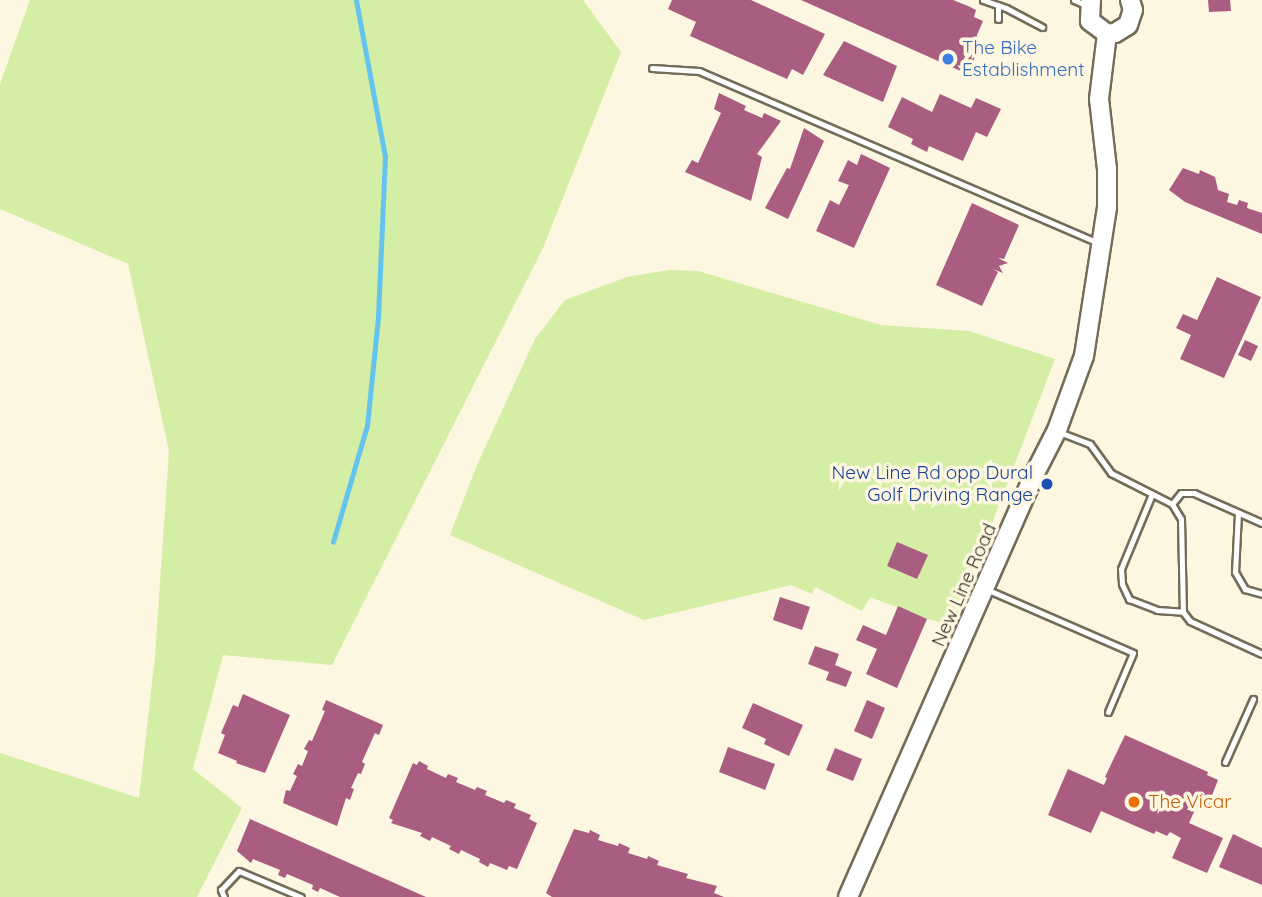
<!DOCTYPE html>
<html>
<head>
<meta charset="utf-8">
<style>
	body { margin:0 }
	#map { position:relative; width:1262px; height:897px; overflow:hidden; background:#fdf6e0; font-family:Quicksand,sans-serif }
	div>[style] { position:absolute }
	[style*='--x'] { left:calc(var(--x)*1px); top:calc(var(--y)*1px); width:calc(var(--w)*1px); rotate:calc(var(--a)*1deg) }
	.green>* { inset:0; background:#d5eea5 }
	.stream>* { height:4.5px; margin:-2.25px; padding:0 2.25px; transform-origin:2.25px; border-radius:2.25px; background:#63c5ed }
	.building>* { inset:0; background:#a95d81 }
	.roads { filter:drop-shadow(2px 0 #726c59) drop-shadow(-2px 0 #726c59) drop-shadow(0 2px #726c59) drop-shadow(0 -2px #726c59) }
	.service>* { height:5px; margin:-2.5px; padding:0 2.5px; transform-origin:2.5px; border-radius:2.5px; background:#fff }
	.primary>* { height:18px; margin:-9px; padding:0 9px; transform-origin:9px; border-radius:9px; background:#fff }
	.dots>* { width:19px; height:19px; translate:-50% -50%; box-sizing:border-box; border:4px solid #fdf6e0; border-radius:50% }
	span { translate:-50% -50%; white-space:nowrap; text-align:center; line-height:1.15; -webkit-text-stroke:7px #fdf6e0; paint-order:stroke }
	.shop-label { font-size:19px; color:#366cbe }
	.left { translate:0 -50%; text-align:left }
	.transit-label { font-size:19px; color:#164399 }
	.right { translate:-100% -50%; text-align:right }
	.street-label { font-size:19px; color:#323027 }
	.food-label { font-size:19px; color:#c56008 }
</style>
</head>
<body>
<div id="map">
	<div class="green">
		<i style="clip-path:polygon(30px 0,583px 0,621px 52px,543px 248px,332px 665px,223px 655px,193px 769px,242px 808px,197px 897px,0 897px,0 753px,139px 798px,155px 656px,169px 451px,128px 264px,0 209px,0 84px)"></i>
		<i style="clip-path:polygon(669px 270px,698px 271px,881px 325px,969px 331px,1055px 359px,953px 625px,927px 619px,870px 597px,862px 611px,815px 587px,812px 594px,791px 585px,644px 620px,450px 535px,477px 465px,535px 339px,565px 300px,627px 277px)"></i>
	</div>
	<div class="stream">
		<i style="--x:333;--y:542;--w:121;--a:-73.7"></i>
		<i style="--x:367;--y:426;--w:110;--a:-84.2"></i>
		<i style="--x:378;--y:317;--w:160;--a:-87.5"></i>
		<i style="--x:385;--y:157;--w:160;--a:-100.5"></i>
	</div>
	<div class="building">
		<i style="clip-path:polygon(672px 0,751px 0,825px 34px,803px 75px,792px 69px,787px 79px,690px 36px,696px 22px,668px 9px)"></i>
		<i style="clip-path:polygon(801px 0,953px 0,968px 6px,976px 10px,974px 17px,983px 21px,977px 35px,972px 76px)"></i>
		<i style="clip-path:polygon(1208px 0,1230px 0,1231px 11px,1209px 12px)"></i>
		<i style="clip-path:polygon(844px 41px,897px 66px,883px 102px,823px 75px)"></i>
		<i style="clip-path:polygon(719px 93px,746px 106px,744px 110px,762px 118px,764px 113px,781px 121px,757px 154px,762px 157px,751px 201px,685px 172px,692px 160px,698px 163px,721px 113px,714px 109px)"></i>
		<i style="clip-path:polygon(940px 94px,971px 108px,976px 98px,1001px 109px,987px 137px,976px 132px,963px 161px,929px 146px,927px 152px,911px 144px,913px 139px,888px 127px,902px 97px,932px 112px)"></i>
		<i style="clip-path:polygon(804px 128px,824px 141px,788px 219px,765px 208px,787px 168px,790px 169px)"></i>
		<i style="clip-path:polygon(861px 154px,890px 168px,854px 248px,816px 231px,830px 200px,839px 205px,849px 185px,838px 181px,848px 160px,857px 165px)"></i>
		<i style="clip-path:polygon(1183px 168px,1199px 174px,1200px 170px,1215px 177px,1218px 190px,1229px 194px,1227px 202px,1237px 205px,1239px 200px,1248px 203px,1247px 208px,1262px 213px,1262px 234px,1185px 202px,1169px 190px)"></i>
		<i style="clip-path:polygon(972px 203px,1019px 225px,1004px 259px,998px 258px,1008px 263px,999px 266px,1003px 273px,993px 269px,998px 272px,982px 306px,936px 285px)"></i>
		<i style="clip-path:polygon(1217px 277px,1261px 297px,1224px 378px,1180px 359px,1191px 335px,1176px 328px,1183px 314px,1197px 320px)"></i>
		<i style="clip-path:polygon(1245px 340px,1258px 346px,1251px 361px,1238px 355px)"></i>
		<i style="clip-path:polygon(897px 542px,928px 555px,917px 579px,887px 566px)"></i>
		<i style="clip-path:polygon(780px 597px,810px 607px,802px 630px,773px 620px)"></i>
		<i style="clip-path:polygon(898px 606px,927px 619px,897px 688px,866px 674px,877px 649px,856px 640px,863px 625px,886px 635px)"></i>
		<i style="clip-path:polygon(815px 646px,839px 654px,835px 665px,852px 672px,846px 687px,826px 680px,829px 672px,808px 664px)"></i>
		<i style="clip-path:polygon(243px 694px,290px 715px,265px 773px,236px 763px,237px 761px,218px 753px,225px 735px,221px 733px,233px 705px,238px 707px)"></i>
		<i style="clip-path:polygon(326px 700px,383px 725px,379px 735px,375px 733px,362px 762px,365px 764px,361px 774px,358px 773px,351px 788px,354px 789px,350px 800px,346px 798px,337px 826px,283px 803px,286px 790px,290px 791px,297px 776px,293px 774px,298px 764px,302px 766px,308px 751px,304px 749px,309px 740px,312px 741px,325px 711px,322px 710px)"></i>
		<i style="clip-path:polygon(867px 700px,885px 708px,872px 739px,854px 731px)"></i>
		<i style="clip-path:polygon(753px 703px,803px 725px,789px 756px,764px 744px,766px 739px,742px 728px)"></i>
		<i style="clip-path:polygon(1125px 735px,1208px 772px,1207px 775px,1218px 780px,1211px 798px,1215px 800px,1211px 809px,1197px 805px,1189px 823px,1223px 838px,1207px 873px,1172px 858px,1181px 838px,1170px 832px,1167px 836px,1156px 831px,1154px 834px,1101px 811px,1091px 833px,1048px 815px,1068px 769px,1104px 785px,1107px 778px,1105px 777px)"></i>
		<i style="clip-path:polygon(728px 747px,775px 764px,765px 790px,719px 772px)"></i>
		<i style="clip-path:polygon(835px 748px,862px 759px,853px 781px,826px 770px)"></i>
		<i style="clip-path:polygon(419px 761px,428px 766px,427px 769px,446px 778px,448px 774px,458px 778px,456px 782px,475px 790px,477px 787px,487px 791px,485px 795px,504px 803px,506px 800px,516px 804px,514px 808px,531px 815px,529px 819px,537px 823px,517px 869px,509px 866px,507px 870px,490px 863px,488px 867px,479px 862px,480px 859px,461px 850px,459px 854px,449px 849px,451px 846px,432px 837px,430px 841px,420px 836px,422px 833px,391px 823px,393px 820px,389px 818px,413px 763px,417px 765px)"></i>
		<i style="clip-path:polygon(250px 819px,426px 897px,340px 897px,320px 888px,318px 892px,312px 889px,313px 885px,287px 874px,285px 878px,278px 875px,280px 870px,253px 859px,251px 863px,237px 851px)"></i>
		<i style="clip-path:polygon(574px 829px,589px 833px,590px 830px,600px 835px,598px 840px,618px 846px,619px 843px,630px 848px,628px 853px,647px 859px,648px 856px,659px 861px,657px 865px,688px 874px,686px 878px,717px 886px,714px 893px,724px 897px,552px 897px,546px 893px)"></i>
		<i style="clip-path:polygon(1233px 834px,1262px 848px,1262px 885px,1219px 867px)"></i>
	</div>
	<div class="roads">
		<div class="service">
			<i style="--x:983;--y:0;--w:24;--a:19"></i>
			<i style="--x:1006;--y:8;--w:41;--a:27.8"></i>
			<i style="--x:1074;--y:0;--w:15;--a:23"></i>
			<i style="--x:998;--y:19;--w:14;--a:-90"></i>
			<i style="--x:652;--y:68;--w:47;--a:3.7"></i>
			<i style="--x:699;--y:71;--w:435;--a:23.3"></i>
			<i style="--x:1059;--y:432;--w:33;--a:21"></i>
			<i style="--x:1090;--y:444;--w:36;--a:54"></i>
			<i style="--x:1111;--y:473;--w:68;--a:26.9"></i>
			<i style="--x:1152;--y:494;--w:81;--a:112.5"></i>
			<i style="--x:1121;--y:569;--w:15;--a:86"></i>
			<i style="--x:1122;--y:584;--w:17;--a:65"></i>
			<i style="--x:1129;--y:599;--w:30;--a:21"></i>
			<i style="--x:1157;--y:610;--w:26;--a:4"></i>
			<i style="--x:1172;--y:504;--w:17;--a:59"></i>
			<i style="--x:1181;--y:519;--w:93;--a:88.8"></i>
			<i style="--x:1183;--y:612;--w:11;--a:52"></i>
			<i style="--x:1190;--y:621;--w:79;--a:24.6"></i>
			<i style="--x:1172;--y:504;--w:14;--a:-51"></i>
			<i style="--x:1181;--y:493;--w:13;--a:0"></i>
			<i style="--x:1194;--y:493;--w:74;--a:23.8"></i>
			<i style="--x:1238;--y:513;--w:59;--a:92.9"></i>
			<i style="--x:1235;--y:572;--w:20;--a:60"></i>
			<i style="--x:1245;--y:589;--w:18;--a:16"></i>
			<i style="--x:986;--y:589;--w:160;--a:23.5"></i>
			<i style="--x:1133;--y:653;--w:64;--a:113"></i>
			<i style="--x:1225;--y:762;--w:69;--a:-66"></i>
			<i style="--x:224;--y:897;--w:8;--a:-113"></i>
			<i style="--x:221;--y:890;--w:26;--a:-47"></i>
			<i style="--x:239;--y:871;--w:67;--a:22.8"></i>
		</div>
		<div class="primary">
			<i style="--x:1091;--y:0;--w:21;--a:93"></i>
			<i style="--x:1090;--y:21;--w:21;--a:37"></i>
			<i style="--x:1107;--y:34;--w:8;--a:-7"></i>
			<i style="--x:1115;--y:33;--w:15;--a:-32"></i>
			<i style="--x:1128;--y:25;--w:16;--a:-72"></i>
			<i style="--x:1133;--y:10;--w:10;--a:-107"></i>
			<i style="--x:848;--y:897;--w:461;--a:-66.2"></i>
			<i style="--x:1034;--y:475;--w:51;--a:-62.9"></i>
			<i style="--x:1057;--y:430;--w:79;--a:-70"></i>
			<i style="--x:1084;--y:356;--w:150;--a:-81.2"></i>
			<i style="--x:1107;--y:208;--w:39;--a:-90"></i>
			<i style="--x:1107;--y:169;--w:70;--a:-96.5"></i>
			<i style="--x:1099;--y:99;--w:65;--a:-83"></i>
		</div>
	</div>
	<div class="dots">
		<i style="left:948px;top:59px;background:#3f7fe0"></i>
		<i style="left:1047px;top:484px;background:#1a4fb4"></i>
		<i style="left:1134px;top:802px;background:#e8710a"></i>
	</div>
	<div class="shop-label">
		<span class="left" style="left:962px;top:59px">The Bike<br>Establishment</span>
	</div>
	<div class="transit-label">
		<span class="right" style="left:1033px;top:484px">New Line Rd opp Dural<br>Golf Driving Range</span>
	</div>
	<div class="street-label">
		<span style="left:964px;top:585px;rotate:-66deg">New Line Road</span>
	</div>
	<div class="food-label">
		<span class="left" style="left:1148px;top:802px">The Vicar</span>
	</div>
</div>
</body>
</html>
